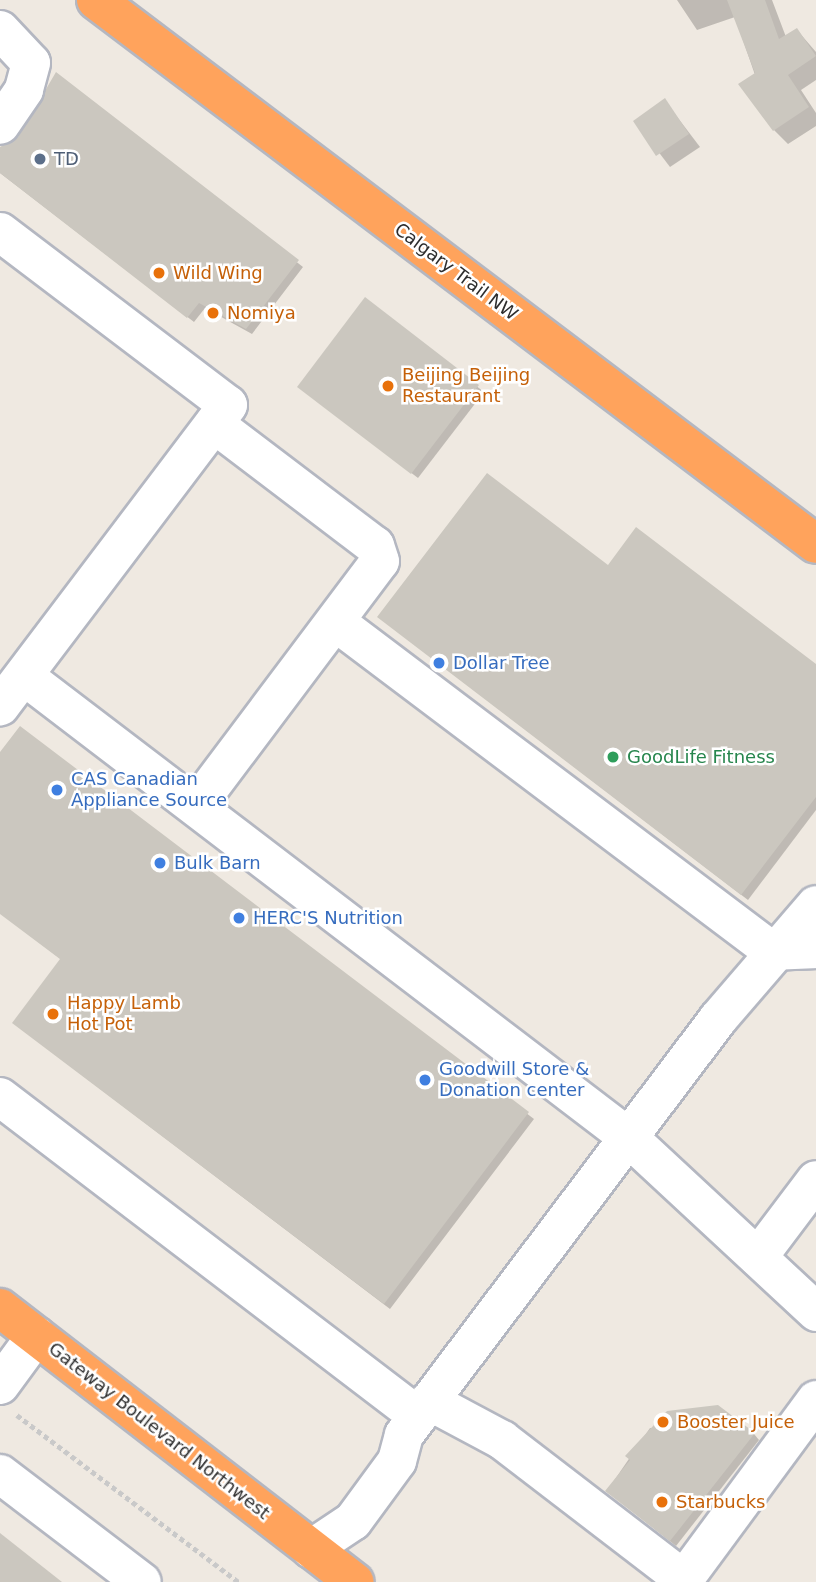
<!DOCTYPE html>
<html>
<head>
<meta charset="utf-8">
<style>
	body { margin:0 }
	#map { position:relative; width:816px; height:1582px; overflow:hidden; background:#efe9e1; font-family:"DejaVu Sans",sans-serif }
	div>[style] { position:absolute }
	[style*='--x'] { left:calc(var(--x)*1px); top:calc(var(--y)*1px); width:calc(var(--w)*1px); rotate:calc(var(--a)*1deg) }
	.shadow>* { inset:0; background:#0003 }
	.building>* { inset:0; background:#cbc7bf }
	.path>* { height:4.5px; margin-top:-2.25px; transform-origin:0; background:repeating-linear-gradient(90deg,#c9c9c9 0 5px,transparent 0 8.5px) }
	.roads { filter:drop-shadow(2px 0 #b4b7c1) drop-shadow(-2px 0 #b4b7c1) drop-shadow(0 2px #b4b7c1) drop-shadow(0 -2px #b4b7c1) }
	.minor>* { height:38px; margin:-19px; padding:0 19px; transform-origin:19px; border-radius:19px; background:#fff }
	.highway>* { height:38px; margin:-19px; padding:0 19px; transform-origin:19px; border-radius:19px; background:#ffa35c }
	.dots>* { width:19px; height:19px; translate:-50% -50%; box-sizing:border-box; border:4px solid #fff; border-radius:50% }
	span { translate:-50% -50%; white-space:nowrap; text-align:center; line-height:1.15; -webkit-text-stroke:5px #fff; paint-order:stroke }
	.service-label { font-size:18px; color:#4e5e75 }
	.left { translate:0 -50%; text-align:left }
	.street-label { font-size:18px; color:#2e2e2e }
	.food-label { font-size:18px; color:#c56008 }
	.shop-label { font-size:18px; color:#366cbe }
	.leisure-label { font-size:18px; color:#27864d }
</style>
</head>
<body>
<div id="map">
	<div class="shadow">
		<i style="clip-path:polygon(677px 0,772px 0,786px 37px,797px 30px,816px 52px,816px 80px,801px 90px,816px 113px,816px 126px,788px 144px,774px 130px,735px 17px,697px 30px)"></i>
		<i style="clip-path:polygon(57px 75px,303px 267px,252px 334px,205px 308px,194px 322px,0 173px,0 154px,19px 139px)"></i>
		<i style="clip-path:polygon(665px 101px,700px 147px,670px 167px,635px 121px)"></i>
		<i style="clip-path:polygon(366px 300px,484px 392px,418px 478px,305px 392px)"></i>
		<i style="clip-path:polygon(608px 567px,816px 667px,816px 810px,748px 900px,385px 622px)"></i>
		<i style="clip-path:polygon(20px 728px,534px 1119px,390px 1309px,20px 1028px,62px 960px,0 913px,0 755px)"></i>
		<i style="clip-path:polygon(650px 1428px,754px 1434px,759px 1440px,676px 1546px,607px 1491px)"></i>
	</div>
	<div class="building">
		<i style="clip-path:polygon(727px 0,765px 0,779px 39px,797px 28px,816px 56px,788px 75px,809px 107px,773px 131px,738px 84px,755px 73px)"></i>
		<i style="clip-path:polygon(56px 72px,299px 260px,246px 329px,199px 303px,187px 318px,0 173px,0 147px,18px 137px)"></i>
		<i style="clip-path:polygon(665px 98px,689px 134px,656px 156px,633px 121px)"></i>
		<i style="clip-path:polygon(365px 297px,479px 385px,411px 474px,297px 387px)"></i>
		<i style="clip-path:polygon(487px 473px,608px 565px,636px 527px,816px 664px,816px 797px,741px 895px,377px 617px)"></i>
		<i style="clip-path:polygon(20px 726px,529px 1112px,384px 1304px,12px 1023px,60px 959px,0 914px,0 752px)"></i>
		<i style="clip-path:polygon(718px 1405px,755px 1433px,670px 1541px,605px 1491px,630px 1460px,625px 1456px,667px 1411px)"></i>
		<i style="clip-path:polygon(0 1533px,62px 1582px,0 1582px)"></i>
	</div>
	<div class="path">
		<i style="--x:17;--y:1415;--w:278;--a:37"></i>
	</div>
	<div class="roads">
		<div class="minor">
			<i style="--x:0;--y:30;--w:45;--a:46.8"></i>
			<i style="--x:31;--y:63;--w:28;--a:105"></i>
			<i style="--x:24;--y:90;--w:42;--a:124.4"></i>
			<i style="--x:0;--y:232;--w:286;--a:37.2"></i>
			<i style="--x:228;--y:405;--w:378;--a:127.1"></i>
			<i style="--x:337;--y:623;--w:545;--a:37.02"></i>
			<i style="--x:772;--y:951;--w:44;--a:-2.6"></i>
			<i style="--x:24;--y:676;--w:760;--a:37.35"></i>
			<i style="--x:628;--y:1137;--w:257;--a:42.9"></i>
			<i style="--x:196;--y:806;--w:306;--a:-53.1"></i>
			<i style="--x:380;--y:561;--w:16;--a:-108"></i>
			<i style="--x:375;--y:546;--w:202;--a:-142.8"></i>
			<i style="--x:0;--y:1097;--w:526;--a:37.35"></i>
			<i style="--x:758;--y:1257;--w:96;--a:-53"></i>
			<i style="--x:0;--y:1385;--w:61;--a:-53.7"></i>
			<i style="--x:429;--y:1401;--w:83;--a:28.1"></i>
			<i style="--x:502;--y:1440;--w:228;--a:37.5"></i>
			<i style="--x:0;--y:1474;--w:178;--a:37.3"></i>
			<i style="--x:311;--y:1549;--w:50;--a:-33.7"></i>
			<i style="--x:353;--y:1521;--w:74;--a:-53.7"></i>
			<i style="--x:397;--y:1461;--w:27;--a:-75"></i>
			<i style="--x:404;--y:1435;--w:521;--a:-52.95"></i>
			<i style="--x:718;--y:1019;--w:150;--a:-49.3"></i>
			<i style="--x:682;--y:1582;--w:226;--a:-53.6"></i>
		</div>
		<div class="highway">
			<i style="--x:96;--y:0;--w:902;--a:37.07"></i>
			<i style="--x:0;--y:1308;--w:448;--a:37.7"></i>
		</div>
	</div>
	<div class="dots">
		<i style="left:40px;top:159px;background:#5c6f8a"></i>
		<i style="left:159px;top:273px;background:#e8710a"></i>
		<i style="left:213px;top:313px;background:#e8710a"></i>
		<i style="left:388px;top:386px;background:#e8710a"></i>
		<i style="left:439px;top:663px;background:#3f7fe0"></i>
		<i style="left:613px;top:757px;background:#2e9e5b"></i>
		<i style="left:57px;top:790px;background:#3f7fe0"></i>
		<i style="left:160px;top:863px;background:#3f7fe0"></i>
		<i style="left:239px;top:918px;background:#3f7fe0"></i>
		<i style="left:53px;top:1014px;background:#e8710a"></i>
		<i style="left:425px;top:1080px;background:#3f7fe0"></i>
		<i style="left:663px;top:1422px;background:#e8710a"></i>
		<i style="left:662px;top:1502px;background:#e8710a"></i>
	</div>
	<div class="service-label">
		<span class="left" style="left:54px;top:159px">TD</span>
	</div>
	<div class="street-label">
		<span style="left:456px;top:272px;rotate:37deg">Calgary Trail NW</span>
		<span style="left:159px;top:1431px;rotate:38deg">Gateway Boulevard Northwest</span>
	</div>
	<div class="food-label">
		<span class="left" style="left:173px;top:273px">Wild Wing</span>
		<span class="left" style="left:227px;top:313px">Nomiya</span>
		<span class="left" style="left:402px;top:386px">Beijing Beijing<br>Restaurant</span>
		<span class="left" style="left:67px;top:1014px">Happy Lamb<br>Hot Pot</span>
		<span class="left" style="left:677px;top:1422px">Booster Juice</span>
		<span class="left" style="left:676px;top:1502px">Starbucks</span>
	</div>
	<div class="shop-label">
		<span class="left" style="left:453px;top:663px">Dollar Tree</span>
		<span class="left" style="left:71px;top:790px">CAS Canadian<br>Appliance Source</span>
		<span class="left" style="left:174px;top:863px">Bulk Barn</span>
		<span class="left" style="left:253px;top:918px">HERC'S Nutrition</span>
		<span class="left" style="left:439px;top:1080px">Goodwill Store &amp;<br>Donation center</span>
	</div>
	<div class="leisure-label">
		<span class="left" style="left:627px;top:757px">GoodLife Fitness</span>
	</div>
</div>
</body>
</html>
